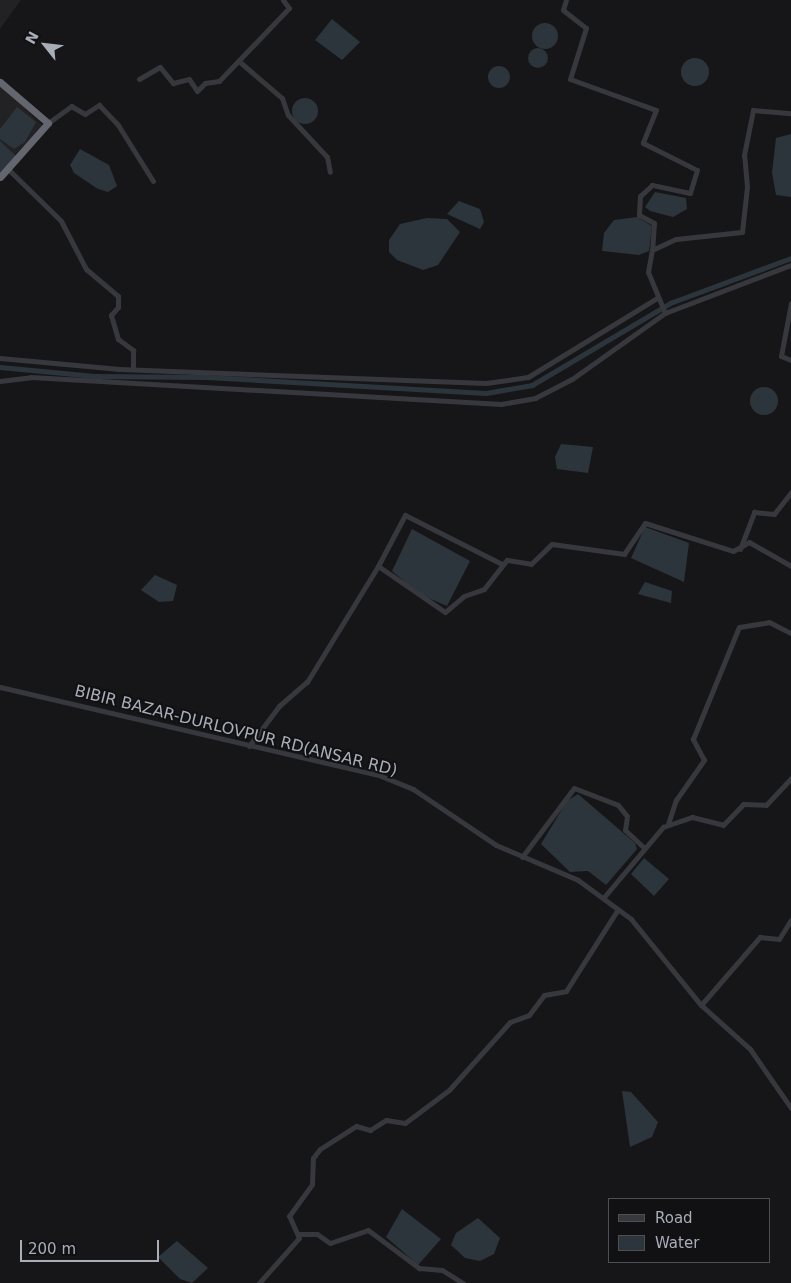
<!DOCTYPE html>
<html>
<head>
<meta charset="utf-8">
<style>
	body { margin:0 }
	#map { position:relative; width:791px; height:1283px; overflow:hidden; background:#161618; font-family:"DejaVu Sans",sans-serif }
	div>[style] { position:absolute }
	[style*='--x'] { left:calc(var(--x)*1px); top:calc(var(--y)*1px); width:calc(var(--w)*1px); rotate:calc(var(--a)*1deg) }
	.built>* { inset:0; background:#222225 }
	.water>* { inset:0; background:#2c353c }
	.round { border-radius:50% }
	.canal>* { height:5px; margin:-2.5px; padding:0 2.5px; transform-origin:2.5px; border-radius:2.5px; background:#2c353c }
	.minor>* { height:5px; margin:-2.5px; padding:0 2.5px; transform-origin:2.5px; border-radius:2.5px; background:#37383d }
	.highway>* { height:7px; margin:-3.5px; padding:0 3.5px; transform-origin:3.5px; border-radius:3.5px; background:#63666e }
	span { translate:-50% -50%; white-space:nowrap; text-align:center; line-height:1.15; -webkit-text-stroke:4px #111113; paint-order:stroke }
	.street-label { font-size:16px; color:#a8adb8 }
	.legend { position:absolute; left:608px; top:1198px; width:162px; height:65px; box-sizing:border-box; background:#111113; border:1px solid #4d4f55; margin:0; padding:6px 9px; list-style:none; font-size:15px; color:#a8adb8 }
	.legend li { display:flex; align-items:center; gap:10px; height:25px }
	.legend b { width:25px; border:1px solid #4d4f55 }
	.north { position:absolute; left:20px; top:20px; width:50px; height:50px; -webkit-text-stroke:4px #111113; paint-order:stroke; rotate:299deg; font-size:14px; font-weight:700; line-height:20px; text-align:center; color:#a8adb8 }
	.north::after { content:''; display:block; margin:auto; width:18px; height:22px; background:#a8adb8; clip-path:polygon(50% 0,100% 100%,50% 72%,0 100%) }
	.scale { position:absolute; left:20px; top:1240px; width:139px; height:22px; box-sizing:border-box; border:2px solid #a8adb8; border-top:0; padding-left:6px; font-size:15px; line-height:18px; white-space:nowrap; color:#a8adb8; -webkit-text-stroke:4px #111113; paint-order:stroke }
</style>
</head>
<body>
<div id="map">
	<div class="built">
		<i style="clip-path:polygon(0 0,21px 0,0 29px)"></i>
		<i style="clip-path:polygon(0 84px,43px 126px,0 170px)"></i>
	</div>
	<div class="water">
		<i style="clip-path:polygon(332px 19px,360px 42px,342px 60px,315px 40px)"></i>
		<i class="round" style="left:532px;top:23px;width:26px;height:26px"></i>
		<i class="round" style="left:528px;top:48px;width:20px;height:20px"></i>
		<i class="round" style="left:681px;top:58px;width:28px;height:28px"></i>
		<i class="round" style="left:488px;top:66px;width:22px;height:22px"></i>
		<i class="round" style="left:292px;top:98px;width:26px;height:26px"></i>
		<i style="clip-path:polygon(17px 107px,36px 122px,25px 142px,14px 149px,0 139px,0 129px)"></i>
		<i style="clip-path:polygon(791px 134px,791px 197px,776px 195px,772px 173px,776px 138px)"></i>
		<i style="clip-path:polygon(0 141px,16px 156px,0 173px)"></i>
		<i style="clip-path:polygon(80px 149px,109px 165px,117px 186px,108px 192px,98px 189px,74px 173px,70px 165px)"></i>
		<i style="clip-path:polygon(655px 192px,686px 198px,687px 209px,673px 217px,650px 211px,645px 207px)"></i>
		<i style="clip-path:polygon(459px 201px,480px 209px,484px 222px,480px 229px,447px 214px)"></i>
		<i style="clip-path:polygon(637px 217px,652px 226px,649px 251px,639px 255px,602px 251px,604px 233px,614px 220px)"></i>
		<i style="clip-path:polygon(427px 218px,447px 219px,460px 232px,438px 265px,423px 270px,397px 260px,389px 252px,389px 240px,400px 224px)"></i>
		<i class="round" style="left:750px;top:387px;width:28px;height:28px"></i>
		<i style="clip-path:polygon(561px 444px,593px 447px,588px 473px,557px 469px,555px 457px)"></i>
		<i style="clip-path:polygon(645px 527px,689px 543px,684px 582px,631px 558px)"></i>
		<i style="clip-path:polygon(412px 529px,470px 561px,447px 606px,419px 594px,392px 571px)"></i>
		<i style="clip-path:polygon(155px 575px,177px 585px,173px 601px,159px 602px,141px 590px)"></i>
		<i style="clip-path:polygon(645px 582px,672px 591px,671px 603px,638px 594px)"></i>
		<i style="clip-path:polygon(578px 794px,635px 843px,637px 849px,606px 885px,588px 871px,570px 872px,541px 844px,567px 801px)"></i>
		<i style="clip-path:polygon(644px 858px,669px 879px,654px 896px,631px 874px)"></i>
		<i style="clip-path:polygon(622px 1091px,631px 1092px,658px 1122px,652px 1137px,630px 1147px)"></i>
		<i style="clip-path:polygon(402px 1209px,441px 1239px,418px 1265px,386px 1237px)"></i>
		<i style="clip-path:polygon(478px 1218px,500px 1238px,494px 1254px,480px 1261px,465px 1258px,451px 1245px,456px 1233px)"></i>
		<i style="clip-path:polygon(177px 1241px,208px 1268px,192px 1283px,180px 1279px,158px 1257px)"></i>
	</div>
	<div class="canal">
		<i style="--x:0;--y:367;--w:95;--a:5.4"></i>
		<i style="--x:95;--y:376;--w:111;--a:0.5"></i>
		<i style="--x:206;--y:377;--w:280;--a:3.3"></i>
		<i style="--x:486;--y:393;--w:47;--a:-9.9"></i>
		<i style="--x:532;--y:385;--w:161;--a:-30.7"></i>
		<i style="--x:670;--y:303;--w:129;--a:-20.4"></i>
	</div>
	<div class="minor">
		<i style="--x:566;--y:0;--w:10;--a:107"></i>
		<i style="--x:563;--y:10;--w:29;--a:38"></i>
		<i style="--x:586;--y:28;--w:53;--a:107.4"></i>
		<i style="--x:570;--y:79;--w:91;--a:19.8"></i>
		<i style="--x:656;--y:110;--w:35;--a:112"></i>
		<i style="--x:643;--y:143;--w:60;--a:26.6"></i>
		<i style="--x:697;--y:170;--w:24;--a:107"></i>
		<i style="--x:690;--y:193;--w:39;--a:-168"></i>
		<i style="--x:652;--y:185;--w:16;--a:137"></i>
		<i style="--x:640;--y:196;--w:19;--a:93"></i>
		<i style="--x:639;--y:215;--w:17;--a:28"></i>
		<i style="--x:654;--y:223;--w:27;--a:94"></i>
		<i style="--x:241;--y:63;--w:54;--a:40.5"></i>
		<i style="--x:282;--y:98;--w:18;--a:71"></i>
		<i style="--x:288;--y:115;--w:57;--a:47.1"></i>
		<i style="--x:327;--y:157;--w:15;--a:79"></i>
		<i style="--x:139;--y:79;--w:24;--a:-30"></i>
		<i style="--x:160;--y:67;--w:21;--a:51"></i>
		<i style="--x:173;--y:83;--w:16;--a:-14"></i>
		<i style="--x:189;--y:79;--w:14;--a:56"></i>
		<i style="--x:197;--y:91;--w:11;--a:-45"></i>
		<i style="--x:205;--y:83;--w:14;--a:-8"></i>
		<i style="--x:219;--y:81;--w:101;--a:-46.2"></i>
		<i style="--x:289;--y:8;--w:10;--a:-127"></i>
		<i style="--x:48;--y:123;--w:29;--a:-36"></i>
		<i style="--x:71;--y:106;--w:16;--a:30"></i>
		<i style="--x:85;--y:114;--w:17;--a:-33"></i>
		<i style="--x:99;--y:105;--w:28;--a:46"></i>
		<i style="--x:118;--y:125;--w:66;--a:58"></i>
		<i style="--x:9;--y:170;--w:73;--a:44.4"></i>
		<i style="--x:61;--y:221;--w:54;--a:62.5"></i>
		<i style="--x:86;--y:269;--w:42;--a:40.2"></i>
		<i style="--x:118;--y:296;--w:11;--a:90"></i>
		<i style="--x:118;--y:307;--w:11;--a:131"></i>
		<i style="--x:111;--y:315;--w:25;--a:74"></i>
		<i style="--x:118;--y:339;--w:19;--a:36"></i>
		<i style="--x:133;--y:350;--w:19;--a:90"></i>
		<i style="--x:791;--y:303;--w:54;--a:100.7"></i>
		<i style="--x:781;--y:356;--w:11;--a:22"></i>
		<i style="--x:665;--y:313;--w:44;--a:-112.5"></i>
		<i style="--x:648;--y:272;--w:22;--a:-80"></i>
		<i style="--x:652;--y:250;--w:26;--a:-25"></i>
		<i style="--x:676;--y:239;--w:66;--a:-6.1"></i>
		<i style="--x:742;--y:232;--w:45;--a:-83.7"></i>
		<i style="--x:747;--y:187;--w:32;--a:-95"></i>
		<i style="--x:744;--y:155;--w:46;--a:-78.7"></i>
		<i style="--x:753;--y:110;--w:38;--a:5"></i>
		<i style="--x:0;--y:358;--w:120;--a:5.3"></i>
		<i style="--x:119;--y:369;--w:367;--a:2.2"></i>
		<i style="--x:486;--y:383;--w:42;--a:-8.1"></i>
		<i style="--x:528;--y:377;--w:151;--a:-31.5"></i>
		<i style="--x:0;--y:381;--w:31;--a:-7"></i>
		<i style="--x:31;--y:377;--w:471;--a:3.3"></i>
		<i style="--x:501;--y:404;--w:35;--a:-10"></i>
		<i style="--x:535;--y:398;--w:42;--a:-27.2"></i>
		<i style="--x:572;--y:379;--w:114;--a:-35.4"></i>
		<i style="--x:665;--y:313;--w:135;--a:-20.9"></i>
		<i style="--x:740;--y:549;--w:40;--a:-69"></i>
		<i style="--x:754;--y:512;--w:20;--a:6"></i>
		<i style="--x:774;--y:514;--w:28;--a:-52"></i>
		<i style="--x:378;--y:566;--w:58;--a:-62.1"></i>
		<i style="--x:405;--y:515;--w:109;--a:26.8"></i>
		<i style="--x:0;--y:687;--w:391;--a:13.1"></i>
		<i style="--x:381;--y:776;--w:35;--a:22"></i>
		<i style="--x:413;--y:789;--w:100;--a:34"></i>
		<i style="--x:496;--y:845;--w:89;--a:23.1"></i>
		<i style="--x:578;--y:880;--w:66;--a:36.3"></i>
		<i style="--x:631;--y:919;--w:111;--a:50.9"></i>
		<i style="--x:701;--y:1005;--w:66;--a:41.9"></i>
		<i style="--x:750;--y:1049;--w:72;--a:55.2"></i>
		<i style="--x:249;--y:746;--w:50;--a:-53.1"></i>
		<i style="--x:279;--y:706;--w:37;--a:-41"></i>
		<i style="--x:307;--y:682;--w:136;--a:-58.5"></i>
		<i style="--x:378;--y:566;--w:81;--a:34.5"></i>
		<i style="--x:445;--y:612;--w:25;--a:-40"></i>
		<i style="--x:464;--y:596;--w:21;--a:-19"></i>
		<i style="--x:484;--y:589;--w:37;--a:-52"></i>
		<i style="--x:507;--y:560;--w:24;--a:9"></i>
		<i style="--x:531;--y:564;--w:29;--a:-44"></i>
		<i style="--x:552;--y:544;--w:73;--a:7.9"></i>
		<i style="--x:624;--y:554;--w:37;--a:-56"></i>
		<i style="--x:645;--y:523;--w:92;--a:17.7"></i>
		<i style="--x:733;--y:551;--w:18;--a:-29"></i>
		<i style="--x:749;--y:542;--w:48;--a:29.7"></i>
		<i style="--x:668;--y:824;--w:25;--a:-72"></i>
		<i style="--x:676;--y:800;--w:49;--a:-55"></i>
		<i style="--x:704;--y:760;--w:24;--a:-118"></i>
		<i style="--x:693;--y:739;--w:121;--a:-67.7"></i>
		<i style="--x:739;--y:627;--w:30;--a:-9"></i>
		<i style="--x:769;--y:622;--w:25;--a:27"></i>
		<i style="--x:522;--y:857;--w:86;--a:-53"></i>
		<i style="--x:574;--y:788;--w:47;--a:21.1"></i>
		<i style="--x:618;--y:805;--w:14;--a:51"></i>
		<i style="--x:627;--y:816;--w:14;--a:98"></i>
		<i style="--x:625;--y:830;--w:26;--a:43"></i>
		<i style="--x:604;--y:897;--w:92;--a:-49.9"></i>
		<i style="--x:663;--y:827;--w:31;--a:-19"></i>
		<i style="--x:692;--y:817;--w:32;--a:14"></i>
		<i style="--x:723;--y:825;--w:29;--a:-46"></i>
		<i style="--x:743;--y:804;--w:23;--a:2"></i>
		<i style="--x:766;--y:805;--w:37;--a:-47"></i>
		<i style="--x:701;--y:1005;--w:90;--a:-49.1"></i>
		<i style="--x:760;--y:937;--w:19;--a:6"></i>
		<i style="--x:779;--y:939;--w:22;--a:-58"></i>
		<i style="--x:299;--y:1234;--w:18;--a:0"></i>
		<i style="--x:317;--y:1234;--w:16;--a:35"></i>
		<i style="--x:330;--y:1243;--w:40;--a:-18.9"></i>
		<i style="--x:368;--y:1230;--w:64;--a:36.7"></i>
		<i style="--x:419;--y:1268;--w:23;--a:5"></i>
		<i style="--x:442;--y:1270;--w:25;--a:32"></i>
		<i style="--x:259;--y:1283;--w:60;--a:-48.4"></i>
		<i style="--x:299;--y:1238;--w:24;--a:-114"></i>
		<i style="--x:289;--y:1216;--w:39;--a:-54"></i>
		<i style="--x:312;--y:1184;--w:26;--a:-88"></i>
		<i style="--x:313;--y:1158;--w:11;--a:-52"></i>
		<i style="--x:320;--y:1149;--w:43;--a:-32.6"></i>
		<i style="--x:356;--y:1126;--w:15;--a:16"></i>
		<i style="--x:370;--y:1130;--w:19;--a:-32"></i>
		<i style="--x:386;--y:1120;--w:19;--a:9"></i>
		<i style="--x:405;--y:1123;--w:55;--a:-36.9"></i>
		<i style="--x:449;--y:1090;--w:91;--a:-48.1"></i>
		<i style="--x:510;--y:1022;--w:20;--a:-20"></i>
		<i style="--x:529;--y:1015;--w:25;--a:-53"></i>
		<i style="--x:544;--y:995;--w:22;--a:-10"></i>
		<i style="--x:566;--y:991;--w:97;--a:-57.6"></i>
	</div>
	<div class="highway">
		<i style="--x:0;--y:82;--w:63;--a:40.5"></i>
		<i style="--x:48;--y:123;--w:72;--a:131.6"></i>
	</div>
	<div class="street-label">
		<span style="left:236px;top:731px;rotate:14deg">BIBIR BAZAR-DURLOVPUR RD(ANSAR RD)</span>
	</div>
	<ul class="legend">
	<li><b style="height:6px;background:#37383d"></b>Road</li>
	<li><b style="height:14px;background:#2c353c"></b>Water</li>
	</ul>
	<div class="north">N</div>
	<div class="scale">200 m</div>
</div>
</body>
</html>
